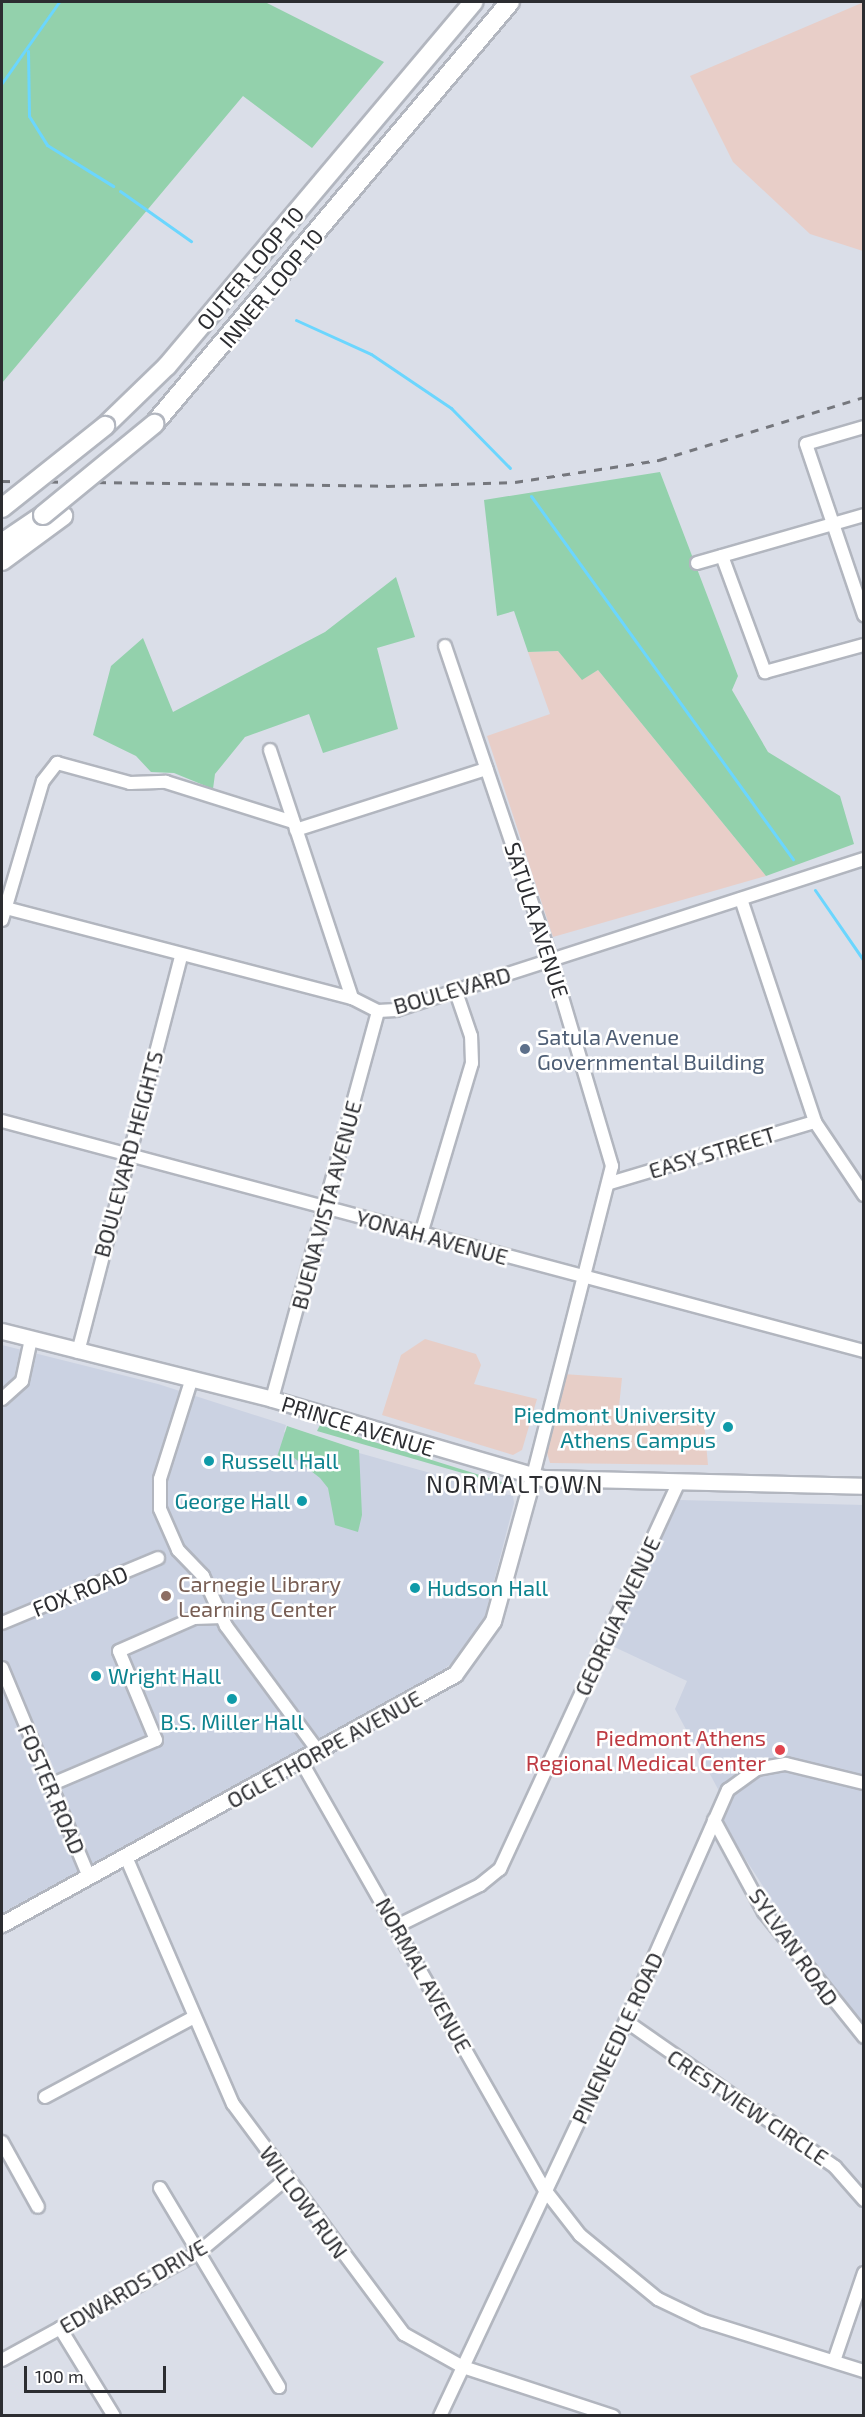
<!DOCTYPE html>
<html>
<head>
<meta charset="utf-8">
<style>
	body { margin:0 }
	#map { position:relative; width:865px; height:2417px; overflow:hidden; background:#dadee8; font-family:"Exo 2",sans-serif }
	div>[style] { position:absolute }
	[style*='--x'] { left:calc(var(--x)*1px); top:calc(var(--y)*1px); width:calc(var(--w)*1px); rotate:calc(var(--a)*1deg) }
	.commercial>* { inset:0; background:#e7cec7 }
	.industrial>* { inset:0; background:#e8cec8 }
	.built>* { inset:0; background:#cbd2e2 }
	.green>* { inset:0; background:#93d1ac }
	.stream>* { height:3px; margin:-1.5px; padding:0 1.5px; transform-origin:1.5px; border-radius:1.5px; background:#6bd6fe }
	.roads { filter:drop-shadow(2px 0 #b2b6bf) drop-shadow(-2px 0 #b2b6bf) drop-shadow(0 2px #b2b6bf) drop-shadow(0 -2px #b2b6bf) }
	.minor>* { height:12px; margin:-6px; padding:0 6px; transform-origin:6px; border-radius:6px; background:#fff }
	.major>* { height:15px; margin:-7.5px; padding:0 7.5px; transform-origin:7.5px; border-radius:7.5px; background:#fff }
	.highway>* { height:18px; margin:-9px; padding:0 9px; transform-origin:9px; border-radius:9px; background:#fff }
	.rail>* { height:3px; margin-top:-1.5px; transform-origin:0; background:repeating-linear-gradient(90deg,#75777d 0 8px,transparent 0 16px) }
	.bridges { filter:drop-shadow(2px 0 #b2b6bf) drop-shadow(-2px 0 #b2b6bf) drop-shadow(0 2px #b2b6bf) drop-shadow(0 -2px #b2b6bf) }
	.highway-bridge>* { height:18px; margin:-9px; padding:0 9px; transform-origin:9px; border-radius:9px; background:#fff }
	.dots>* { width:16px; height:16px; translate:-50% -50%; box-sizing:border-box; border:3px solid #fff; border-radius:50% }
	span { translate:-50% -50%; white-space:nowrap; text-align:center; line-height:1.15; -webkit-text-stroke:5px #fff; paint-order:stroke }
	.street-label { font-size:22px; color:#2c2d31 }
	.service-label { font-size:22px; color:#4e5e75 }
	.left { translate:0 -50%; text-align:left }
	.culture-label { font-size:22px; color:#0d838f }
	.right { translate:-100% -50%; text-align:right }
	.education-label { font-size:22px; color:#785e54 }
	.health-label { font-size:22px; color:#be3a42 }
	.neighbourhood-label { font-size:24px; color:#2c2d31; letter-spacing:1.5px }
	.frame { position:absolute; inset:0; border:3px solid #2c2d31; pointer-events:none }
	.scale { position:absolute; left:24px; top:2366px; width:142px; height:27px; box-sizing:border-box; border:3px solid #2c2d31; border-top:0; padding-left:8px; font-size:18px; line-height:21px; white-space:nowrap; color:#2c2d31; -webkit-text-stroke:4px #fff; paint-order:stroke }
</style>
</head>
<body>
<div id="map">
	<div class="commercial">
		<i style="clip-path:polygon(425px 1339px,476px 1354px,481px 1365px,474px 1384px,537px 1399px,522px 1450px,513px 1455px,382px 1415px,401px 1355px)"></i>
		<i style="clip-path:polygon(563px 1374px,622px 1378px,618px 1416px,704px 1421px,708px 1465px,550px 1463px,544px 1443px)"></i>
	</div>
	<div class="industrial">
		<i style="clip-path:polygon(864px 2px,864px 251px,863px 251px,810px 234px,733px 162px,690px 76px)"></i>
		<i style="clip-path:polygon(558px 651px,582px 679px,598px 670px,766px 876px,553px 937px,487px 736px,550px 714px,528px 652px)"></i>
	</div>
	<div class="built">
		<i style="clip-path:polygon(2px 1345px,158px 1384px,286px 1425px,284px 1432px,513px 1496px,514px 1503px,485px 1616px,459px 1657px,437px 1675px,2px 1913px)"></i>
		<i style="clip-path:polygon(680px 1500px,863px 1505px,863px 2029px,837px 2001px,721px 1821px,719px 1791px,675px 1709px,687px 1681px,610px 1645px)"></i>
	</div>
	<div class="green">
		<i style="clip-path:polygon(2px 2px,265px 2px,384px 62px,312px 148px,243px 96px,2px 383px)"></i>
		<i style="clip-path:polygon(660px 472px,738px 676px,732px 690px,768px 752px,840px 796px,854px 844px,766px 876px,598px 670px,582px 680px,558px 651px,528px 652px,514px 611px,497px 616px,484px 500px)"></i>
		<i style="clip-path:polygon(396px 577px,415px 637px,377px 648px,398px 729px,323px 753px,309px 714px,245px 737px,215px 774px,213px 789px,174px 773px,151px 772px,136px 756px,93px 735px,111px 666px,143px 638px,173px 712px,325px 632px)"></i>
		<i style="clip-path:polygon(320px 1425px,505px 1483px,504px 1485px,317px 1431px)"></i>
		<i style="clip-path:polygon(287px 1426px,359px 1450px,362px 1515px,358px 1532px,335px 1525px,328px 1488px,320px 1478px,293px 1457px,275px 1463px)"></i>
	</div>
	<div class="stream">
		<i style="--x:28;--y:51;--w:65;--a:89.1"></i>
		<i style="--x:29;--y:116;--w:34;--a:58"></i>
		<i style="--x:47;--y:145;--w:78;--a:31.8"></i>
		<i style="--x:2;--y:83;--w:99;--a:-54.9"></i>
		<i style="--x:120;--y:191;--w:87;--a:35.2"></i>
		<i style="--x:296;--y:320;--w:82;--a:24.4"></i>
		<i style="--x:371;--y:354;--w:97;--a:34"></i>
		<i style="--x:451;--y:408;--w:84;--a:45.5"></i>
		<i style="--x:531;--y:496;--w:448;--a:54.2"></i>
		<i style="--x:815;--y:890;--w:86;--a:55.4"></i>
	</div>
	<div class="roads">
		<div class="minor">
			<i style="--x:864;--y:427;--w:60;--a:163.7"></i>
			<i style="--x:806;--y:444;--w:181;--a:71.3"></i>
			<i style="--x:722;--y:556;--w:124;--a:69.7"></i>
			<i style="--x:765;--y:672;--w:103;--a:-15.3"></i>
			<i style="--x:697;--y:563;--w:174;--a:-16"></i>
			<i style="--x:445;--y:646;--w:331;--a:71.3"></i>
			<i style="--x:551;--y:960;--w:215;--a:73.5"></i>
			<i style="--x:612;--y:1166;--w:320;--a:104.3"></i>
			<i style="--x:270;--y:750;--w:261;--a:71.7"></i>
			<i style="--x:296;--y:830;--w:200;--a:-17.8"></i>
			<i style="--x:741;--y:899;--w:235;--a:71.6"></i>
			<i style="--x:815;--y:1122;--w:88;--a:56.1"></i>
			<i style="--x:2;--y:907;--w:362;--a:14.6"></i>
			<i style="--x:352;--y:998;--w:29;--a:27"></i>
			<i style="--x:378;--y:1011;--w:18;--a:-3"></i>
			<i style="--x:396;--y:1010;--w:492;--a:-17.9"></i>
			<i style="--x:2;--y:920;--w:145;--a:-73.6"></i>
			<i style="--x:43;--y:781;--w:23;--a:-52"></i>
			<i style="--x:57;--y:763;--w:76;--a:15.3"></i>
			<i style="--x:130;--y:783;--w:36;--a:-2"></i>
			<i style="--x:166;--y:782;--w:133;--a:17.5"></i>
			<i style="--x:2;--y:1121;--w:892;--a:14.94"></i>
			<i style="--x:610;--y:1183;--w:214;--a:-16.6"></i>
			<i style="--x:421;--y:1234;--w:178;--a:-73.4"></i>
			<i style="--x:472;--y:1063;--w:27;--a:-92"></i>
			<i style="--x:471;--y:1036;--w:46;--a:-108.8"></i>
			<i style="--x:78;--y:1352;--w:409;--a:-75.4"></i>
			<i style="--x:192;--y:1378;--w:106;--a:107.6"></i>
			<i style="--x:160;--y:1479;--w:30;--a:90"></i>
			<i style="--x:160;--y:1509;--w:45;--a:66.3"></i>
			<i style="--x:178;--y:1550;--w:36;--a:46"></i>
			<i style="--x:203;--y:1576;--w:55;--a:65.3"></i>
			<i style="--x:226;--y:1626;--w:157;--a:53.6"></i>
			<i style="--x:2;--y:1399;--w:27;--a:-42"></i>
			<i style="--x:22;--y:1381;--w:43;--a:-77.9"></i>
			<i style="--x:272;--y:1399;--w:402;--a:-74.7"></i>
			<i style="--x:2;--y:1623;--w:169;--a:-22.6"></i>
			<i style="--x:2;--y:1668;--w:226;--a:67.4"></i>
			<i style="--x:301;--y:1761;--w:494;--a:60.4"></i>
			<i style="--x:545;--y:2190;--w:57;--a:52.1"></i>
			<i style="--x:580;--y:2235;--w:101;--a:39.4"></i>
			<i style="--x:658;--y:2299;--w:51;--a:25.6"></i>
			<i style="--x:704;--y:2321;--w:168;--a:17.4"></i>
			<i style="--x:50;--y:1785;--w:115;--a:-23"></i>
			<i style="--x:156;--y:1740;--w:96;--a:-112.6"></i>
			<i style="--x:119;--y:1651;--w:82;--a:-23.7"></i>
			<i style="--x:194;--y:1618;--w:28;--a:-2"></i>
			<i style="--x:714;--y:1820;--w:105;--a:61.5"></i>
			<i style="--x:764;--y:1912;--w:160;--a:51.3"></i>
			<i style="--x:126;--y:1857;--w:269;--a:66.6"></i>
			<i style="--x:233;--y:2104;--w:287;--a:53.4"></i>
			<i style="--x:404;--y:2334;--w:68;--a:29.2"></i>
			<i style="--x:463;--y:2367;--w:158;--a:18.1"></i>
			<i style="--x:397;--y:1926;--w:93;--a:-26.3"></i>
			<i style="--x:480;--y:1885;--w:26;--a:-39"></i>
			<i style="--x:500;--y:1869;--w:424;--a:-65.2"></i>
			<i style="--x:626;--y:2021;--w:255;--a:34.9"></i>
			<i style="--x:835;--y:2167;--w:44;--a:48.7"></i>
			<i style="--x:45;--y:2097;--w:169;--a:-28.2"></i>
			<i style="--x:2;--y:2142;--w:74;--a:61"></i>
			<i style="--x:160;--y:2188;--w:232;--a:59.1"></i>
			<i style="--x:60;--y:2328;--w:103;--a:58.5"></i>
			<i style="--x:2;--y:2360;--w:225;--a:-28.7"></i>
			<i style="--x:199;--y:2252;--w:114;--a:-40"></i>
			<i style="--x:834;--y:2361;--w:93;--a:-71.2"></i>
			<i style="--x:440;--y:2416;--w:437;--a:-64.8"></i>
			<i style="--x:626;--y:2021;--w:253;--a:-66.2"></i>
			<i style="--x:728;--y:1790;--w:36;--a:-36"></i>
			<i style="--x:757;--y:1769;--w:29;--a:-10"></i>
			<i style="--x:786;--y:1764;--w:80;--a:13.7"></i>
		</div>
		<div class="major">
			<i style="--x:2;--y:1331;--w:278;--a:14.1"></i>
			<i style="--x:272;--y:1399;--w:282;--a:16.3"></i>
			<i style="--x:543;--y:1478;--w:321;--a:1.4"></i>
			<i style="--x:2;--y:1924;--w:517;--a:-28.89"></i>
			<i style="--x:455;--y:1674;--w:65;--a:-54.4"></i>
			<i style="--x:493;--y:1621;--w:150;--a:-74.6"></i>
		</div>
		<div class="highway">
			<i style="--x:154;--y:424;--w:552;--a:-49.85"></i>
			<i style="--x:105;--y:426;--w:86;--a:-44.1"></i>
			<i style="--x:167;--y:366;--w:476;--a:-49.9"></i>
			<i style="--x:2;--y:543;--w:50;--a:-34.3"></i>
			<i style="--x:2;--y:561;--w:76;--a:-36.4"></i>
		</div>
	</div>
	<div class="rail">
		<i style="--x:2;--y:481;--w:385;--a:0.7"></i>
		<i style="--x:387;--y:486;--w:128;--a:-1.8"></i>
		<i style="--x:515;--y:482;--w:146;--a:-8.7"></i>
		<i style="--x:659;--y:460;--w:214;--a:-17.1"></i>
	</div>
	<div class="bridges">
		<div class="highway-bridge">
			<i style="--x:2;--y:508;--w:132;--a:-38.5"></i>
			<i style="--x:43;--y:515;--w:144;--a:-39.3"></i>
		</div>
	</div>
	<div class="dots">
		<i style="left:525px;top:1049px;background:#5c6f8a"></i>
		<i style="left:728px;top:1427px;background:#0f9aa8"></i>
		<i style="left:209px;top:1461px;background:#0f9aa8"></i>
		<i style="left:302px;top:1501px;background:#0f9aa8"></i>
		<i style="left:415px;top:1588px;background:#0f9aa8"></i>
		<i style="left:166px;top:1596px;background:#8d6e63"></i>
		<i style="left:96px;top:1676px;background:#0f9aa8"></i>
		<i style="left:232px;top:1699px;background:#0f9aa8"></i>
		<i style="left:780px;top:1750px;background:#e0444e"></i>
	</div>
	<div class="street-label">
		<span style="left:250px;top:268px;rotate:-50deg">OUTER LOOP 10</span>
		<span style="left:271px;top:288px;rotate:-50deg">INNER LOOP 10</span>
		<span style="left:537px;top:920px;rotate:72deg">SATULA AVENUE</span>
		<span style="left:452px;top:990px;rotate:-16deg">BOULEVARD</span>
		<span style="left:712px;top:1152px;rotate:-17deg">EASY STREET</span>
		<span style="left:128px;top:1154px;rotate:-75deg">BOULEVARD HEIGHTS</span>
		<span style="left:326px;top:1205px;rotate:-75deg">BUENA VISTA AVENUE</span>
		<span style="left:432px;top:1237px;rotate:15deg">YONAH AVENUE</span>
		<span style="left:358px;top:1426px;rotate:17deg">PRINCE AVENUE</span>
		<span style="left:80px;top:1591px;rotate:-22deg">FOX ROAD</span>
		<span style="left:617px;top:1616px;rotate:-65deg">GEORGIA AVENUE</span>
		<span style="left:324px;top:1749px;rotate:-29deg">OGLETHORPE AVENUE</span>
		<span style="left:52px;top:1789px;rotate:67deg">FOSTER ROAD</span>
		<span style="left:794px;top:1947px;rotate:55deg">SYLVAN ROAD</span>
		<span style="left:424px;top:1975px;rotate:61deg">NORMAL AVENUE</span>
		<span style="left:617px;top:2038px;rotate:-65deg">PINENEEDLE ROAD</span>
		<span style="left:748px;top:2107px;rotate:34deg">CRESTVIEW CIRCLE</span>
		<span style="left:304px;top:2202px;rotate:54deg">WILLOW RUN</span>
		<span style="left:133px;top:2286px;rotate:-30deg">EDWARDS DRIVE</span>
	</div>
	<div class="service-label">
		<span class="left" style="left:537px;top:1049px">Satula Avenue<br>Governmental Building</span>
	</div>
	<div class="culture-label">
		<span class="right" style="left:716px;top:1427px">Piedmont University<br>Athens Campus</span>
		<span class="left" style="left:221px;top:1461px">Russell Hall</span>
		<span class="right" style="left:290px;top:1501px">George Hall</span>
		<span class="left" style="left:427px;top:1588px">Hudson Hall</span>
		<span class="left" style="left:108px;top:1676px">Wright Hall</span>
		<span style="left:232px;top:1722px">B.S. Miller Hall</span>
	</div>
	<div class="education-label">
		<span class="left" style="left:178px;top:1596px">Carnegie Library<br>Learning Center</span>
	</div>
	<div class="health-label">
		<span class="right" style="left:766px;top:1750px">Piedmont Athens<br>Regional Medical Center</span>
	</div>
	<div class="neighbourhood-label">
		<span style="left:515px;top:1484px">NORMALTOWN</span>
	</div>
	<div class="frame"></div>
	<div class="scale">100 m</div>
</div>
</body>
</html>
